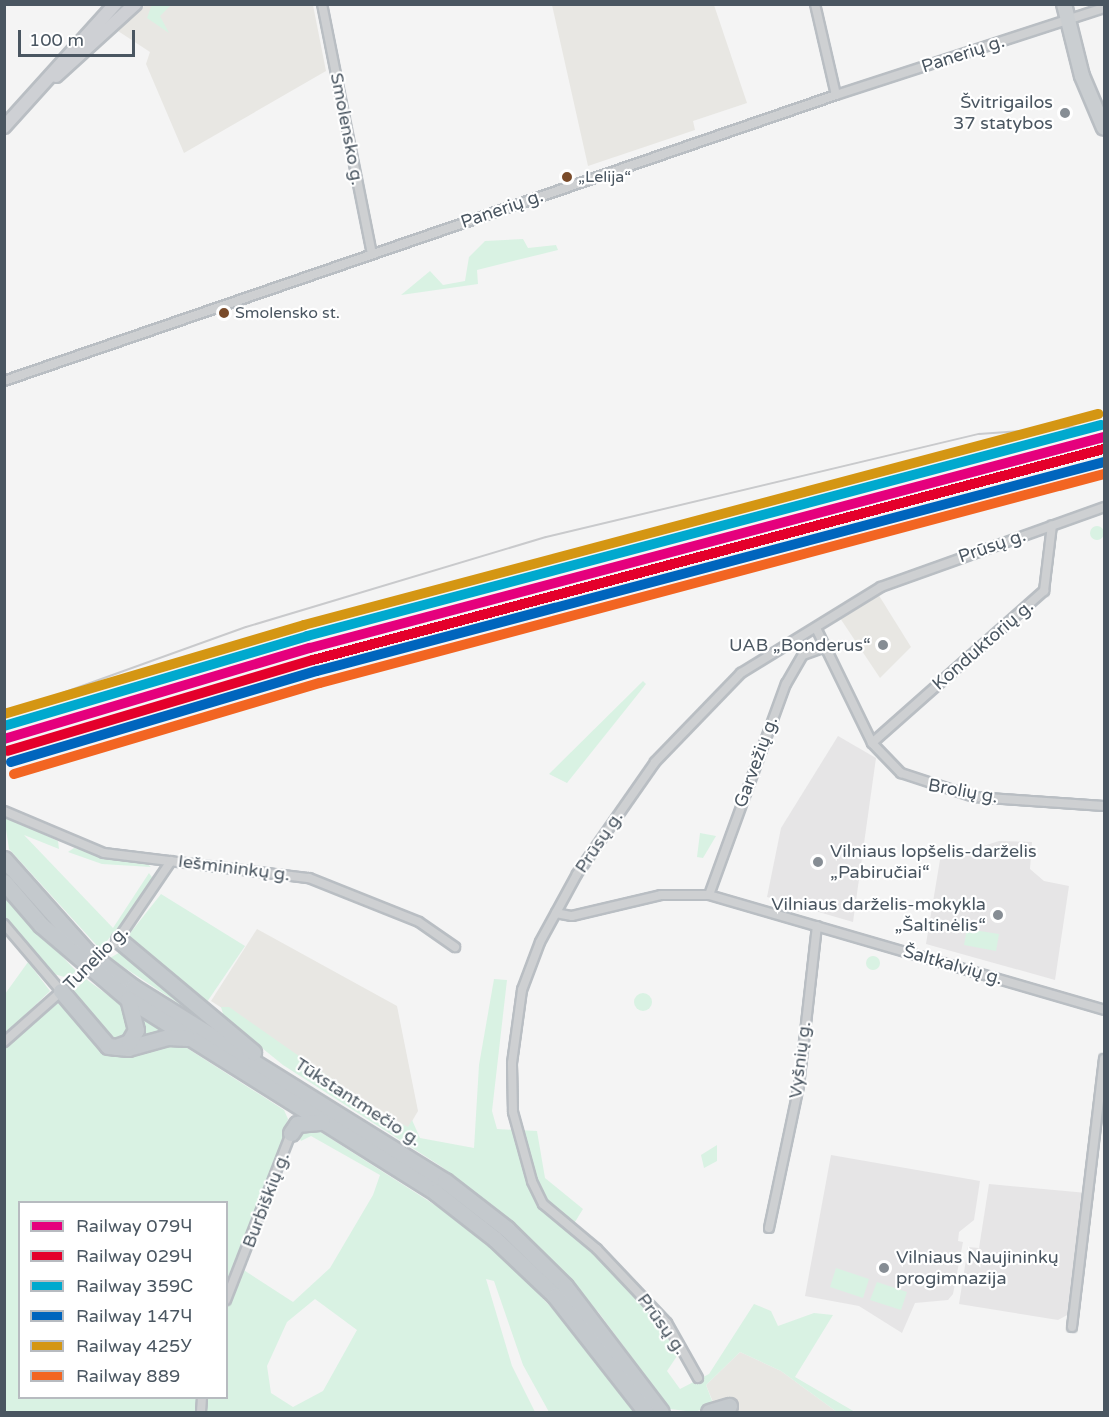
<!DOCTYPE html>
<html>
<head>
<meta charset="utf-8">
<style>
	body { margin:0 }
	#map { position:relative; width:1109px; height:1417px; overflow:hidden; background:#f4f4f4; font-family:"Varela Round",sans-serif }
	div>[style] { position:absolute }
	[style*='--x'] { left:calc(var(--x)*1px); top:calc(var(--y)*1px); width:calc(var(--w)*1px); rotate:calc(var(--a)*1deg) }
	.commercial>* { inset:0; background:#e8e7e3 }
	.education>* { inset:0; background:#e6e5e6 }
	.green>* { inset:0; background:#d9f2e3 }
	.round { border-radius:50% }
	.roads { filter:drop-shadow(2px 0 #b9bec3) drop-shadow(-2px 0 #b9bec3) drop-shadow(0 2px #b9bec3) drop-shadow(0 -2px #b9bec3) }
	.minor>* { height:8px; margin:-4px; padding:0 4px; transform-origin:4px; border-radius:4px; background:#ced0d2 }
	.secondary>* { height:12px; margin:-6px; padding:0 6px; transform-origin:6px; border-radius:6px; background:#ced0d4 }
	.primary>* { height:14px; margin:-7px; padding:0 7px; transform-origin:7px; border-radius:7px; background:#caced1 }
	.trunk>* { height:15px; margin:-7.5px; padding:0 7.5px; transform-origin:7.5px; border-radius:7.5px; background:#c4c9cd }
	.rail>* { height:2px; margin:-1px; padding:0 1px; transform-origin:1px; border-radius:1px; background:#c9cacc }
	.minor-bridge>* { height:8px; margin:-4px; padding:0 4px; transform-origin:4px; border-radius:4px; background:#ced0d2 }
	.rail-1>* { height:10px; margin:-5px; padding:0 5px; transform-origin:5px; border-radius:5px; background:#e5007d }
	.rail-2>* { height:10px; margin:-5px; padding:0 5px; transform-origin:5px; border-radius:5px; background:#e4002b }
	.rail-3>* { height:10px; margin:-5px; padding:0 5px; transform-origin:5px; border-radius:5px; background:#00a9ce }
	.rail-4>* { height:10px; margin:-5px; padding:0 5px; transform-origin:5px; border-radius:5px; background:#0065bd }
	.rail-5>* { height:10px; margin:-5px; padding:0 5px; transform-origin:5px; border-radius:5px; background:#d49613 }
	.rail-6>* { height:10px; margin:-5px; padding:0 5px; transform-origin:5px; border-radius:5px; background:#f26522 }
	.dots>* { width:16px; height:16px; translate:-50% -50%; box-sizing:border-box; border:3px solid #fff; border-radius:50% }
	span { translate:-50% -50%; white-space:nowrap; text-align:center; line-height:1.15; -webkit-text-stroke:4.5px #fff; paint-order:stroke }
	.bus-label { font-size:16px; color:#4a5661 }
	.left { translate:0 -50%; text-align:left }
	.street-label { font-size:18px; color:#4a5661 }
	.poi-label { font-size:18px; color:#4a5661 }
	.right { translate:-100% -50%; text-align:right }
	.frame { position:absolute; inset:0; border:6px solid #4a5661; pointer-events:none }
	.legend { position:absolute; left:18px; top:1201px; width:210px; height:198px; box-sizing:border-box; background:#fff; border:2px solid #b7bbc0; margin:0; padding:8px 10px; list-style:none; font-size:18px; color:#4a5661 }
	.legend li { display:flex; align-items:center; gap:12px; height:30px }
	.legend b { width:30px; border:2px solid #b7bbc0 }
	.scale { position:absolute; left:18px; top:30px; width:117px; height:27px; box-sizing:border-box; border:3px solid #4a5661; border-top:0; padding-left:8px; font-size:18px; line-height:21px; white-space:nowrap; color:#4a5661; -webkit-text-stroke:4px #fff; paint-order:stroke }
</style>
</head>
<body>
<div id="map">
	<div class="commercial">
		<i style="clip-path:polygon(145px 5px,313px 5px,326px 71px,184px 153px,146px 64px,150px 52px,118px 31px)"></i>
		<i style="clip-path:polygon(552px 5px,714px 5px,747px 103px,693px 121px,695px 130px,588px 166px)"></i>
		<i style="clip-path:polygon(878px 594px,911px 647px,880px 678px,840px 618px)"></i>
		<i style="clip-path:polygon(257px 929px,397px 1006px,418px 1111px,408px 1128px,211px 1001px)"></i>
		<i style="clip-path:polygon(740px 1352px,781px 1371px,837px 1412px,717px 1412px,706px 1385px)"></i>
	</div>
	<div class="education">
		<i style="clip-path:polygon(838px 736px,876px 758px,853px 922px,767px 897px,781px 828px)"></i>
		<i style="clip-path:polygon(999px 841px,1032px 842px,1030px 869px,1044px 881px,1069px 886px,1055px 980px,926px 944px,940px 860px)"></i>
		<i style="clip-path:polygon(831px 1155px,980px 1181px,974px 1220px,959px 1232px,958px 1241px,963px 1242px,953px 1294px,948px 1300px,915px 1303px,902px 1333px,859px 1306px,805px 1296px)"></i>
		<i style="clip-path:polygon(989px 1184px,1087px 1193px,1071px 1313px,1058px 1320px,959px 1304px,968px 1247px,979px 1248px)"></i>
	</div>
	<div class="green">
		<i style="clip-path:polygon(152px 4px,171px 5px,160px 16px,169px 33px,147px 18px)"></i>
		<i style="clip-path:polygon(523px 239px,528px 248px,556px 245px,558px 250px,477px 270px,478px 284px,401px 295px,430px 271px,443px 285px,465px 281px,469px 257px,485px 241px)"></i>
		<i class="round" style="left:1090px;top:526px;width:14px;height:14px"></i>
		<i style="clip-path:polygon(643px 681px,646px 684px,567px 783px,549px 774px)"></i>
		<i style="clip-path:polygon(4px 816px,58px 841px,59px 849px,24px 835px,113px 928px,149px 873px,156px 883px,100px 949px,9px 849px)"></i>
		<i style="clip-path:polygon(700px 833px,716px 836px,703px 858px,697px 857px)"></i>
		<i style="clip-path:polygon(74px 848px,145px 862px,151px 867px,102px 864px,68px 852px)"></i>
		<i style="clip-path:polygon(161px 894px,245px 946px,207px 1002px,127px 937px)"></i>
		<i style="clip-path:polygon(4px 895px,76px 971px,68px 978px,54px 974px,5px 916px)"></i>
		<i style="clip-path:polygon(967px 929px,999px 934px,996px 951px,964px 945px)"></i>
		<i style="clip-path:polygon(122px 951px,232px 1039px,110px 958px)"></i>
		<i class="round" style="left:866px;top:956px;width:14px;height:14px"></i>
		<i style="clip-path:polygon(28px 962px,50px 991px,5px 1034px,5px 994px)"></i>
		<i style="clip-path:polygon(86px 979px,128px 1010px,133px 1030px,119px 1040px,111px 1039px,75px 999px,74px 991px)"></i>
		<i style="clip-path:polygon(494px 979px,507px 980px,492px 1111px,497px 1129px,537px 1131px,545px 1178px,583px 1209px,570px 1230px,666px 1330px,679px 1353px,667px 1371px,680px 1389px,709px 1374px,754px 1304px,771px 1311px,778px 1326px,814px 1313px,833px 1315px,795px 1377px,855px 1412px,837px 1412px,781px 1371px,740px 1352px,706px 1385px,714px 1406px,694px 1412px,670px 1409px,599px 1313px,518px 1228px,442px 1167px,283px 1065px,224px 1017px,221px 1007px,229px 1007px,386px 1117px,408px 1127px,412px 1120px,420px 1138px,474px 1148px,479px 1065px)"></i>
		<i class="round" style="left:634px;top:993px;width:18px;height:18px"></i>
		<i style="clip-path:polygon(evenodd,58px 1003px,100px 1047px,122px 1055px,179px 1043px,284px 1110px,288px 1119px,283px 1141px,236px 1265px,293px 1302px,330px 1268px,373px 1195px,380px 1175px,311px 1136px,301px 1141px,296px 1130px,311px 1126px,438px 1207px,507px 1261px,568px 1325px,634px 1412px,549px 1412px,523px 1365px,494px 1281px,486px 1279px,512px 1366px,535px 1412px,5px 1412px,4px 1047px,58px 1003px,20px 1202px,226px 1202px,226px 1398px,20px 1398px,20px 1202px,58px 1003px,315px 1299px,357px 1330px,323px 1391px,293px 1407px,271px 1393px,267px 1366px,287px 1322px,315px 1299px)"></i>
		<i style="clip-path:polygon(142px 1019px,165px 1033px,127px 1046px,142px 1028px)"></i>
		<i style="clip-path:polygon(717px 1145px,717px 1161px,704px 1168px,701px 1155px)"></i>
		<i style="clip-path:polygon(836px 1268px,869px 1279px,863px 1298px,830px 1287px)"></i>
		<i style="clip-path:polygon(877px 1282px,907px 1292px,901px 1310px,870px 1300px)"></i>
	</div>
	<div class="roads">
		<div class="minor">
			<i style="--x:322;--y:4;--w:255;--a:78.7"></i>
			<i style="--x:815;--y:4;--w:93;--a:77"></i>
			<i style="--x:4;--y:381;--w:880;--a:-18.97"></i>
			<i style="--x:836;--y:95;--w:282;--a:-18"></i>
			<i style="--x:816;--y:628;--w:128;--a:64"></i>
			<i style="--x:872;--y:743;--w:42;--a:46"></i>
			<i style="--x:901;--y:773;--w:77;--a:18.2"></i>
			<i style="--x:974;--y:797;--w:130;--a:4"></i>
			<i style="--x:872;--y:743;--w:230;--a:-41.5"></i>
			<i style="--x:1044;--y:591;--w:66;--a:-83.1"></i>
			<i style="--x:4;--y:811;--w:108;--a:22.8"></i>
			<i style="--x:104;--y:853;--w:207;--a:7"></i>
			<i style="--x:309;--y:878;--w:118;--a:21.8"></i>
			<i style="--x:419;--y:922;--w:44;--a:34.8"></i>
			<i style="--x:709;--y:895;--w:225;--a:-70"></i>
			<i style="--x:786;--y:684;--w:34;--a:-60"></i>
			<i style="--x:803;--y:655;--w:23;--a:-20"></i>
			<i style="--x:556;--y:913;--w:16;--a:11"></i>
			<i style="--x:572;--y:916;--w:91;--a:-13.3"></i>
			<i style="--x:661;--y:895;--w:48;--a:0"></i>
			<i style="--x:709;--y:895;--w:411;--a:16.2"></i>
			<i style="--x:4;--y:924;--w:88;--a:49.6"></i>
			<i style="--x:116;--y:942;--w:98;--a:-55.8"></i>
			<i style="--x:4;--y:1042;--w:80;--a:-41.5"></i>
			<i style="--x:769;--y:1228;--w:145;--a:-78.1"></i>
			<i style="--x:799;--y:1086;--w:161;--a:-83.6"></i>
			<i style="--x:226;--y:1300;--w:179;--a:-68.7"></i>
			<i style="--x:1072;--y:1327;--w:270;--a:-83.2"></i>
			<i style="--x:698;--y:1378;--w:63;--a:-119.4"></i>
			<i style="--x:667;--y:1323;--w:102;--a:-133.4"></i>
			<i style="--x:597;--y:1249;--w:70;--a:-140.2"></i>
			<i style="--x:543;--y:1204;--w:25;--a:-116"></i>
			<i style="--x:532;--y:1181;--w:72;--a:-105.4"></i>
			<i style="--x:513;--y:1112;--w:49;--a:-91.2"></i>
			<i style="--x:512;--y:1063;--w:74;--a:-82.2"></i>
			<i style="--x:522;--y:990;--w:51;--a:-69.4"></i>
			<i style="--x:540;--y:942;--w:77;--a:-61.4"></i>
			<i style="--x:577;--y:874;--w:136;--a:-55.1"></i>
			<i style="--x:655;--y:762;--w:124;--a:-46"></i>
			<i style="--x:741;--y:673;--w:164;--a:-31.6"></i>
			<i style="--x:881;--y:587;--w:237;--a:-19.7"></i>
			<i style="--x:201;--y:1412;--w:14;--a:-86"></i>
		</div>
		<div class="secondary">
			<i style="--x:56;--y:76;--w:107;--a:-42.3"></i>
			<i style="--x:4;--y:127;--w:166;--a:-47.9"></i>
		</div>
		<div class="primary">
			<i style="--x:1064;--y:4;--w:74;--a:76"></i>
			<i style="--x:1082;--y:76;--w:56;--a:67.1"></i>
		</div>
		<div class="trunk">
			<i style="--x:4;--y:859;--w:125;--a:48.3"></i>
			<i style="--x:87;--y:952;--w:58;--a:37.3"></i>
			<i style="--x:133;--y:987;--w:367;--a:31.9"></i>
			<i style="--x:445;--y:1181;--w:78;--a:37.7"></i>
			<i style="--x:507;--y:1229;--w:81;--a:44.5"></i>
			<i style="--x:565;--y:1286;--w:158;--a:52.7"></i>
			<i style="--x:4;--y:882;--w:57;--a:49.3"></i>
			<i style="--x:41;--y:925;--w:113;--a:40.3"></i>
			<i style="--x:127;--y:998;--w:364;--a:32.2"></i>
			<i style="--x:435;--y:1192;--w:76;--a:38.1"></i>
			<i style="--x:495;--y:1239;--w:83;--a:43.5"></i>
			<i style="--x:555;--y:1296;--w:147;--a:51.9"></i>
			<i style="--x:119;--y:940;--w:175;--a:39.9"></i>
			<i style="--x:61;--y:991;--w:72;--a:49.5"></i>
			<i style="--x:108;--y:1046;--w:20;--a:6"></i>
			<i style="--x:128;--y:1048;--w:41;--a:-15.4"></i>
			<i style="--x:168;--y:1037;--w:19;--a:3"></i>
			<i style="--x:116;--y:1047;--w:14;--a:-21"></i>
			<i style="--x:129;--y:1042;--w:14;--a:-60"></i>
			<i style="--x:136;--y:1030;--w:32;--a:-104"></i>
			<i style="--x:291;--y:1133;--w:11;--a:-56"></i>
			<i style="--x:297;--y:1124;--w:25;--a:-5"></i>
			<i style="--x:709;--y:1412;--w:21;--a:-17"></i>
		</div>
	</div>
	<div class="rail">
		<i style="--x:4;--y:714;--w:257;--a:-19.8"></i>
		<i style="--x:246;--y:627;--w:313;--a:-16.7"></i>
		<i style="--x:546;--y:537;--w:445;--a:-13.4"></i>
		<i style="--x:979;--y:434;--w:125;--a:-4.1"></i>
	</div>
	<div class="minor-bridge">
		<i style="--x:72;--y:983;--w:59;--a:-42.9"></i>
	</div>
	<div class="rail-1">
		<i style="--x:4;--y:739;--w:319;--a:-16.6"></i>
		<i style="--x:310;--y:648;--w:822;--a:-14.88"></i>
	</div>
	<div class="rail-2">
		<i style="--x:7;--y:751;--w:319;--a:-16.6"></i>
		<i style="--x:313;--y:660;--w:819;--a:-14.94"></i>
	</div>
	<div class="rail-3">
		<i style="--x:4;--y:726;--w:316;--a:-16.5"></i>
		<i style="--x:307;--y:636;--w:822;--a:-14.88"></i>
	</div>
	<div class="rail-4">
		<i style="--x:11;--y:762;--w:319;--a:-16.6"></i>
		<i style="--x:317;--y:671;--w:814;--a:-14.87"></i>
	</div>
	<div class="rail-5">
		<i style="--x:4;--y:714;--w:313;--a:-16.5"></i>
		<i style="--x:304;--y:625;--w:822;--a:-14.88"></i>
	</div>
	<div class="rail-6">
		<i style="--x:14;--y:774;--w:319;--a:-16.6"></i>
		<i style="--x:320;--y:683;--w:811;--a:-14.93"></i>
	</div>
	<div class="dots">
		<i style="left:1065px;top:113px;background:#868d94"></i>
		<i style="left:567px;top:177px;background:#7a4b2a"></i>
		<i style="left:224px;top:313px;background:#7a4b2a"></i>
		<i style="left:883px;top:645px;background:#868d94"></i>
		<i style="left:818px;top:862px;background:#868d94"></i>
		<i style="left:998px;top:915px;background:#868d94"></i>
		<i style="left:884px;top:1268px;background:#868d94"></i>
	</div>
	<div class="bus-label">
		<span class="left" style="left:578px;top:177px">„Lelija“</span>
		<span class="left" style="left:235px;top:313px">Smolensko st.</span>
	</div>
	<div class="street-label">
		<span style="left:963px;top:54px;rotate:-18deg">Panerių g.</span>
		<span style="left:347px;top:129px;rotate:79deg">Smolensko g.</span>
		<span style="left:502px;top:209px;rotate:-19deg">Panerių g.</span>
		<span style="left:992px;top:546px;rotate:-19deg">Prūsų g.</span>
		<span style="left:983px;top:645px;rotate:-41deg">Konduktorių g.</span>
		<span style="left:756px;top:762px;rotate:-70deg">Garvežių g.</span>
		<span style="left:963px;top:791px;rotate:10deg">Brolių g.</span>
		<span style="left:599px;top:842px;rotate:-56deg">Prūsų g.</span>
		<span style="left:234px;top:868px;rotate:7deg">Iešmininkų g.</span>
		<span style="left:96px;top:958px;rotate:-45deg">Tunelio g.</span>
		<span style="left:953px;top:965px;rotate:16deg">Šaltkalvių g.</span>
		<span style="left:800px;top:1060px;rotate:-83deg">Vyšnių g.</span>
		<span style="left:358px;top:1102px;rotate:33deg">Tūkstantmečio g.</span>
		<span style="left:266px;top:1200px;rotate:-69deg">Burbiškių g.</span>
		<span style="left:662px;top:1324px;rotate:54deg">Prūsų g.</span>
	</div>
	<div class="poi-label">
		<span class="right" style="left:1053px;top:113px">Švitrigailos<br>37 statybos</span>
		<span class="right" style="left:871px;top:645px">UAB „Bonderus“</span>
		<span class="left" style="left:830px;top:862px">Vilniaus lopšelis-darželis<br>„Pabiručiai“</span>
		<span class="right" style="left:986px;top:915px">Vilniaus darželis-mokykla<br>„Šaltinėlis“</span>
		<span class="left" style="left:896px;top:1268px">Vilniaus Naujininkų<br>progimnazija</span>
	</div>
	<div class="frame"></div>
	<ul class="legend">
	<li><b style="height:8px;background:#e5007d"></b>Railway 079Ч</li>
	<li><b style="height:8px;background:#e4002b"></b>Railway 029Ч</li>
	<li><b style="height:8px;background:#00a9ce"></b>Railway 359С</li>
	<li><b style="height:8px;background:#0065bd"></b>Railway 147Ч</li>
	<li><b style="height:8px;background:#d49613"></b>Railway 425У</li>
	<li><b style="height:8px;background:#f26522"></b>Railway 889</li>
	</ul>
	<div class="scale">100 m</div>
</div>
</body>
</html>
